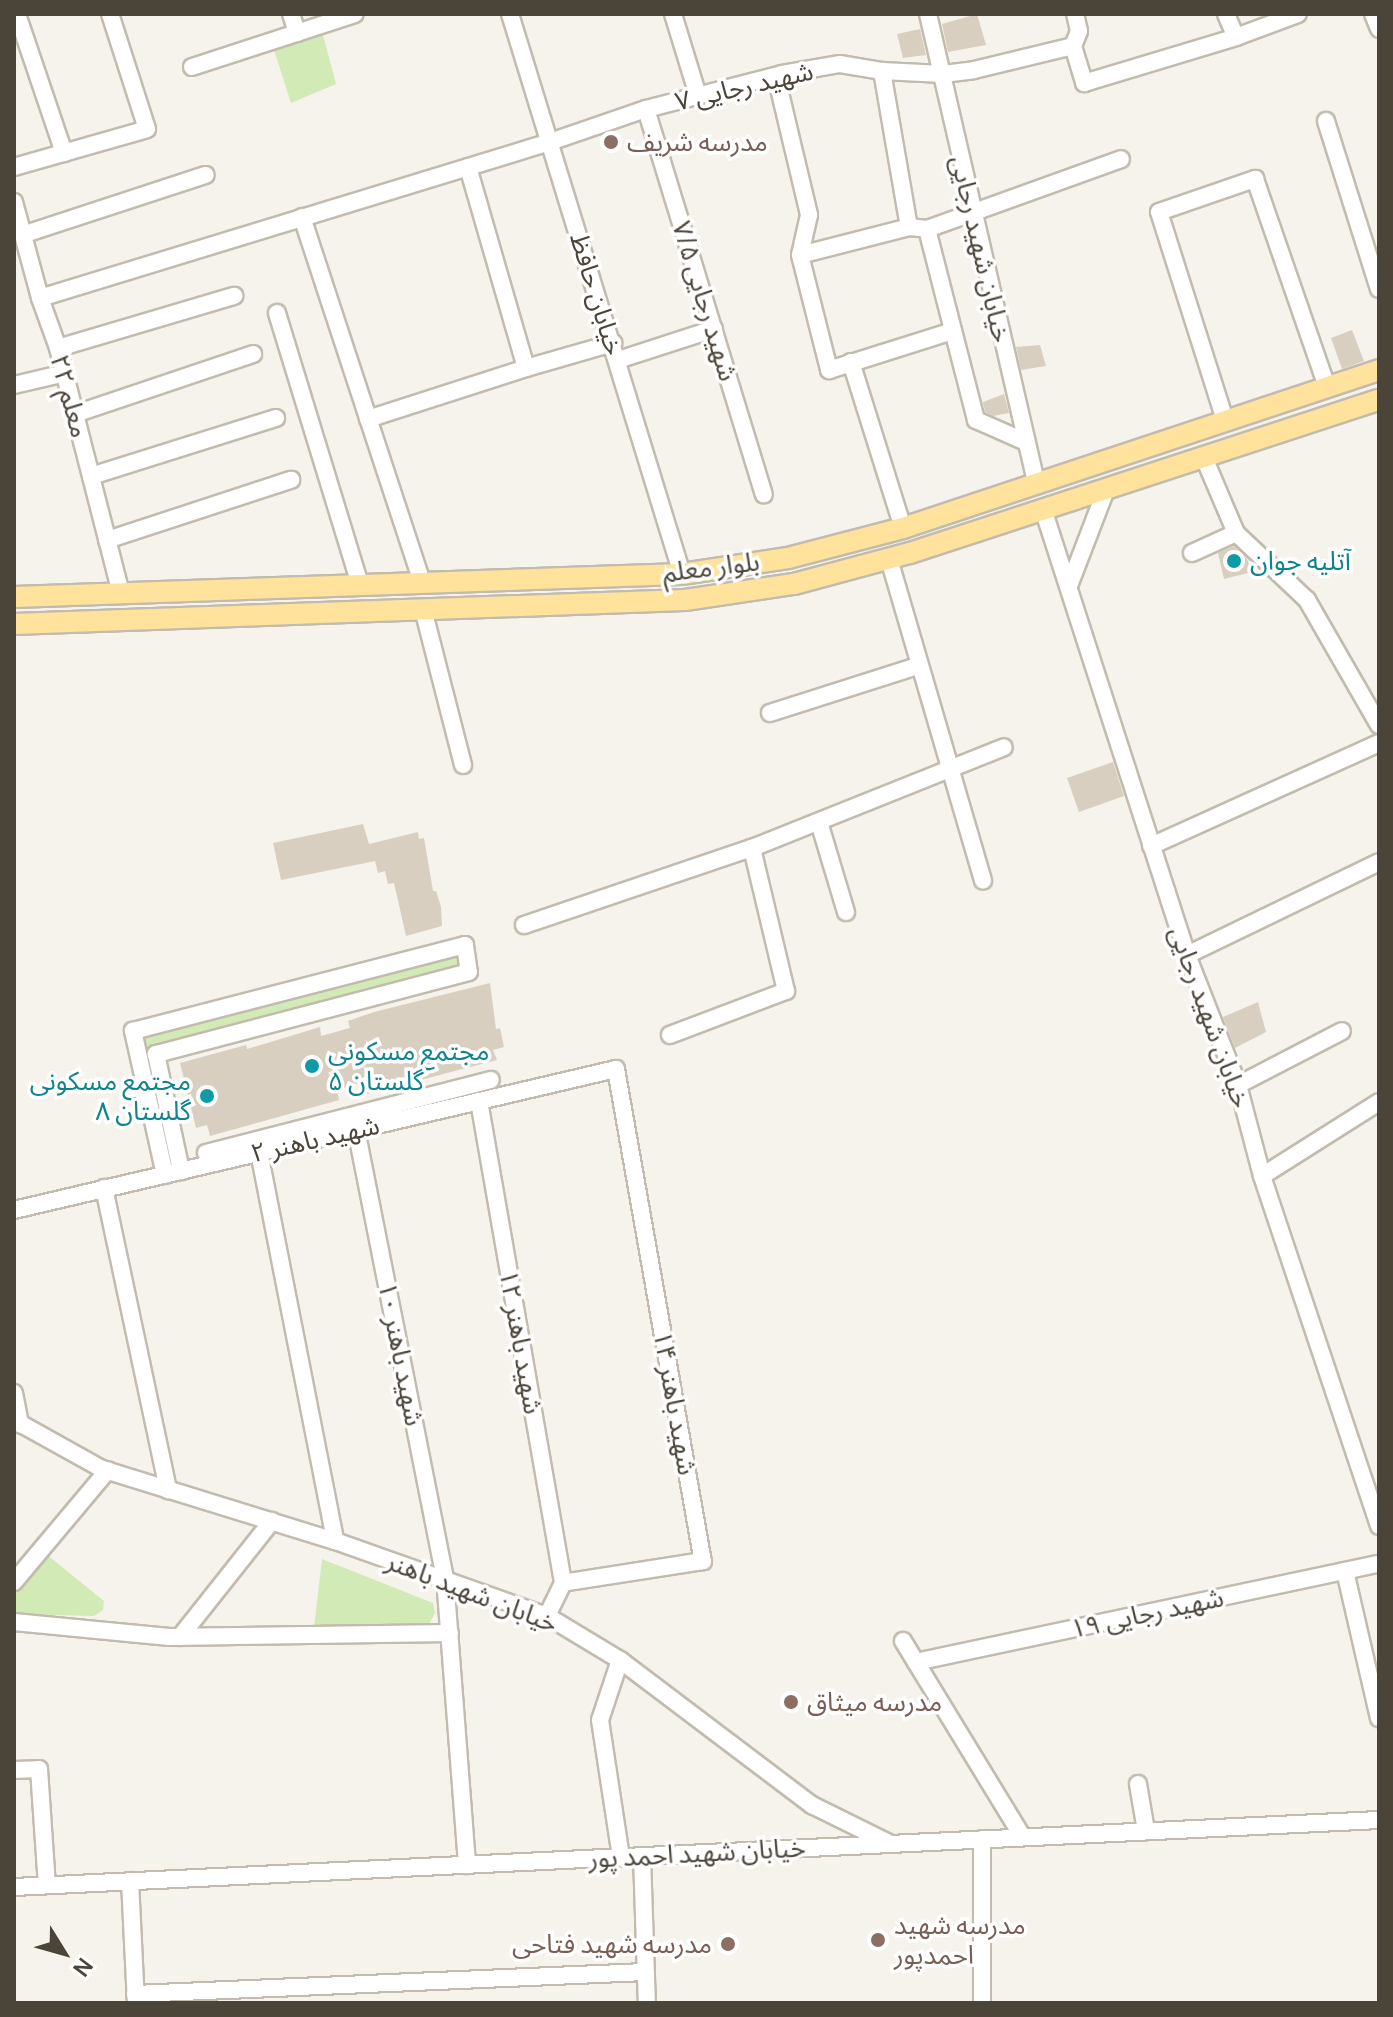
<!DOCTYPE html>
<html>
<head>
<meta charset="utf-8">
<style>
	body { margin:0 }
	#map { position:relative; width:1393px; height:2017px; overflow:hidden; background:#f6f3ec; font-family:Manrope,"Noto Sans Arabic",sans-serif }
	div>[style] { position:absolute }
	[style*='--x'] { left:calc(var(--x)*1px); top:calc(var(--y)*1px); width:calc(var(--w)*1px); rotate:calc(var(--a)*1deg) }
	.green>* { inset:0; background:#d2eab5 }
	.building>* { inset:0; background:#d8cfc1 }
	.roads { filter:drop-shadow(2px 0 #c2bbae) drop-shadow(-2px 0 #c2bbae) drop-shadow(0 2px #c2bbae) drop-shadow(0 -2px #c2bbae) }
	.minor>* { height:16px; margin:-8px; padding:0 8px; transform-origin:8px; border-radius:8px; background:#fff }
	.major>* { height:20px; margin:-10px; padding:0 10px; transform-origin:10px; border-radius:10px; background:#ffe39c }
	.dots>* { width:22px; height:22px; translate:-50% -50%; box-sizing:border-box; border:4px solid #fff; border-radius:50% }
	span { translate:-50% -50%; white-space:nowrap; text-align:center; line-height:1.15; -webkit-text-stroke:7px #fff; paint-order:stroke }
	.street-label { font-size:26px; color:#4b4439 }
	.education-label { font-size:26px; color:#785e54 }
	.left { translate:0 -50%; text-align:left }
	.right { translate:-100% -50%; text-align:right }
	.culture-label { font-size:26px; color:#0d838f }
	.frame { position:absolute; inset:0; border:16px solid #4b4439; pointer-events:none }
	.north { position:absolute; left:24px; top:1913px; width:80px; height:80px; -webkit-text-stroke:6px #fff; paint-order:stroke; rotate:127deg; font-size:22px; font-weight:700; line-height:32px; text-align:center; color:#4b4439 }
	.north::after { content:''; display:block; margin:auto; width:28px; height:36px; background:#4b4439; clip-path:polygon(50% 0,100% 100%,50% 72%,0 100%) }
</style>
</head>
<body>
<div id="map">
	<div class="green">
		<i style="clip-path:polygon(323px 35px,336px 84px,291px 103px,274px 50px)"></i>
		<i style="clip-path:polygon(463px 948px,467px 971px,141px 1056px,136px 1032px)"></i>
		<i style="clip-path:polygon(46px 1554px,104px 1601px,103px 1610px,94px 1616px,14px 1614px,14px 1593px)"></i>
		<i style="clip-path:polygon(322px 1559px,433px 1603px,435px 1613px,429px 1624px,314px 1628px)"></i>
	</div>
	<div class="building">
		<i style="clip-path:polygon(977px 14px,986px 45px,948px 52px,942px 24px)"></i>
		<i style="clip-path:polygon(920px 29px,926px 55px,903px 58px,897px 34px)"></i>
		<i style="clip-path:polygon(1352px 330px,1364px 361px,1342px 369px,1331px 338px)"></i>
		<i style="clip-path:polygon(1040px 345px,1046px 366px,1021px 370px,1016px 347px)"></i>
		<i style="clip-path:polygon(1004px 394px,1009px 413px,993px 416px,985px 412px,983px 402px)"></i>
		<i style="clip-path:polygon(1234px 546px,1247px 559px,1252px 572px,1224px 579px,1218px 553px)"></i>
		<i style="clip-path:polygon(1113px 762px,1124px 796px,1079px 812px,1067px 778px)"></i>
		<i style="clip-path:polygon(363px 824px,369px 844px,418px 832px,419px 839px,424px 838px,433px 891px,436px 891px,441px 907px,442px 926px,406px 936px,394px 883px,388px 884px,385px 871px,378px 873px,375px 861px,281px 880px,273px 843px)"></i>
		<i style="clip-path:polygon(490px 983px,496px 1029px,500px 1028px,504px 1047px,493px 1050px,497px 1060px,367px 1094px,365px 1082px,337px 1090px,339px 1100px,210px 1136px,207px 1125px,196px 1128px,180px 1063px,246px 1045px,247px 1049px,320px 1027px,321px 1036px,350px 1028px,348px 1021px,374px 1012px)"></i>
		<i style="clip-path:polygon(1258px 1002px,1266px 1032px,1235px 1048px,1223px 1017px)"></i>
	</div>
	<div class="roads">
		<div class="minor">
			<i style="--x:17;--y:14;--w:147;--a:71.3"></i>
			<i style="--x:291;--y:14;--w:20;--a:72"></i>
			<i style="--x:510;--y:14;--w:586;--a:72.93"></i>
			<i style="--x:673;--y:14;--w:86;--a:73"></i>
			<i style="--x:928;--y:14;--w:481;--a:77"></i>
			<i style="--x:1226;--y:14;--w:25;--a:67"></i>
			<i style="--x:1373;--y:14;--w:16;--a:68"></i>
			<i style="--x:1073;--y:46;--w:16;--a:-68"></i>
			<i style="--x:1079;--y:31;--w:17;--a:-103"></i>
			<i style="--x:192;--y:67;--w:171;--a:-18"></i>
			<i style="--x:882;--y:71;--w:158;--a:80.2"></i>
			<i style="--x:776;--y:76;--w:143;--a:76.6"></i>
			<i style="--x:809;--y:215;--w:41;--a:102.7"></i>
			<i style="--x:800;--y:255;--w:119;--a:75.8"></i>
			<i style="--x:829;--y:370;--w:130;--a:-17.5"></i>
			<i style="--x:646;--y:109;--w:403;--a:73"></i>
			<i style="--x:1326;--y:121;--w:176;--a:72.5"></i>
			<i style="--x:14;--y:167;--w:138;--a:-15.9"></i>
			<i style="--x:147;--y:129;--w:121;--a:-107.8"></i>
			<i style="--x:468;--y:167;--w:209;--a:73.9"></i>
			<i style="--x:526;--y:368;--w:91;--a:-16"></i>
			<i style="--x:14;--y:202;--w:99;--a:74.8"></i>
			<i style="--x:40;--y:298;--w:53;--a:70.2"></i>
			<i style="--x:58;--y:348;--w:253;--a:75.6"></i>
			<i style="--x:302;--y:217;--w:384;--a:71.8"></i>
			<i style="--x:927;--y:229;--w:197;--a:75.6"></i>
			<i style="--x:976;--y:420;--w:55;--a:23.7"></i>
			<i style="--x:25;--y:234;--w:190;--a:-18.1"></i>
			<i style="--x:800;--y:255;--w:113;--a:-14.4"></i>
			<i style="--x:909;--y:227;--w:18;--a:6"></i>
			<i style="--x:927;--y:229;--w:206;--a:-19.8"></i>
			<i style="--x:40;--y:298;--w:533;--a:-17.01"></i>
			<i style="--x:550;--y:142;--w:102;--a:-19"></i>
			<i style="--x:646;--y:109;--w:140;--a:-14.4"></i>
			<i style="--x:782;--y:74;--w:59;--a:-9.8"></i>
			<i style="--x:840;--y:64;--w:43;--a:9.5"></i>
			<i style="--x:882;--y:71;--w:61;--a:2.8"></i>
			<i style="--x:943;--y:74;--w:31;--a:-7"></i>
			<i style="--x:974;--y:70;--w:102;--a:-13.6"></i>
			<i style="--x:1073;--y:46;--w:39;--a:73"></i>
			<i style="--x:1084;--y:83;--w:159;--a:-16.8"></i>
			<i style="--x:1236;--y:37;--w:66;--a:-20.4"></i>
			<i style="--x:277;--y:313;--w:284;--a:73"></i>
			<i style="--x:58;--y:348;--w:184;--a:-16.5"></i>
			<i style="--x:618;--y:360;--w:101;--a:-17.9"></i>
			<i style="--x:851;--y:362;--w:174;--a:72.6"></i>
			<i style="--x:14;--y:385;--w:52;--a:-13.2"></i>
			<i style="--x:75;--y:414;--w:188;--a:-18.6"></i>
			<i style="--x:368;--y:419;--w:166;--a:-17.9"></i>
			<i style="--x:1225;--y:420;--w:218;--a:-107.6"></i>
			<i style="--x:1159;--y:212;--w:102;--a:-19"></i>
			<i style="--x:1255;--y:179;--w:220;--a:70.9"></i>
			<i style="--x:1205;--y:460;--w:79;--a:67"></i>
			<i style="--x:1236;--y:533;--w:98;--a:43.3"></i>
			<i style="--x:1307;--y:600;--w:144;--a:60.1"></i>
			<i style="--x:91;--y:476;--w:194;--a:-17.4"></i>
			<i style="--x:1043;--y:509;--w:469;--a:72.1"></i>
			<i style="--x:1187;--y:955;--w:140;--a:68.6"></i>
			<i style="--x:1238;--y:1085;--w:94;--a:75.2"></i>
			<i style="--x:1262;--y:1176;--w:369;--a:71.5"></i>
			<i style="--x:107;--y:540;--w:194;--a:-18.1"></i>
			<i style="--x:1192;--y:553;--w:48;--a:-24.4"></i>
			<i style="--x:889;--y:559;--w:335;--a:73.7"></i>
			<i style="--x:1069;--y:586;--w:106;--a:-69"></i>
			<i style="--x:423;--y:609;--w:161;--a:75.6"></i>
			<i style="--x:770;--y:713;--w:157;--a:-17.7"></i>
			<i style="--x:819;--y:822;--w:94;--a:73.3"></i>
			<i style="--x:1151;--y:846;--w:250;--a:-24.3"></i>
			<i style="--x:524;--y:925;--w:241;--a:-18.7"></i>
			<i style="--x:752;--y:848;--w:271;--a:-21.8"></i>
			<i style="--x:1187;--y:955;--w:213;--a:-25.8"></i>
			<i style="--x:670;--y:1035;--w:124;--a:-20.8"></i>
			<i style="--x:786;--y:991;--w:147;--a:-103.4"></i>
			<i style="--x:1238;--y:1085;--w:117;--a:-27.4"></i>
			<i style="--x:479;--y:1101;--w:489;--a:80.1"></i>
			<i style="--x:356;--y:1129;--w:458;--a:78.8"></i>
			<i style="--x:445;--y:1578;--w:288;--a:85.6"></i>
			<i style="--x:259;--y:1152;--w:396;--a:78.9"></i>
			<i style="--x:206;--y:1153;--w:294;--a:-14.4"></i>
			<i style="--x:165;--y:1175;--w:148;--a:-102.5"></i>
			<i style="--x:133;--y:1031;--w:343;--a:-14.5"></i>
			<i style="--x:465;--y:945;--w:27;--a:82"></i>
			<i style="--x:469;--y:972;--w:324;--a:165.3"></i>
			<i style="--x:156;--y:1054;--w:120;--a:77.9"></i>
			<i style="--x:1262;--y:1176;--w:138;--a:-32.3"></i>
			<i style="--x:104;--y:1188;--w:309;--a:78"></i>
			<i style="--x:14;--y:1210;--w:618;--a:-13.18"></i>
			<i style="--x:616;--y:1069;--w:500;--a:80"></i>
			<i style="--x:703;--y:1561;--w:142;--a:171.1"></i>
			<i style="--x:563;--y:1583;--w:37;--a:116"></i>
			<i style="--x:14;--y:1393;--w:32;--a:79"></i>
			<i style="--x:14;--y:1420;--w:101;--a:29.1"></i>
			<i style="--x:102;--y:1469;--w:244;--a:17.2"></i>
			<i style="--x:335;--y:1541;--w:225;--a:19.5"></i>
			<i style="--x:547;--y:1616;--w:85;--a:31.1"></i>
			<i style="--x:620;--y:1660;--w:241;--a:37.1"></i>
			<i style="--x:812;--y:1805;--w:86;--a:26.3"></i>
			<i style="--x:1345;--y:1571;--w:151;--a:77"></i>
			<i style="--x:14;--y:1582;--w:146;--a:-50"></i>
			<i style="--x:14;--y:1622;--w:156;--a:5.5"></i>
			<i style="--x:169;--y:1637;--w:281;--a:-0.8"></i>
			<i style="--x:180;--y:1637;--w:148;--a:-51.6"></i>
			<i style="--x:903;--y:1641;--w:228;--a:58.6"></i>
			<i style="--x:620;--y:1660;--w:63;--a:108.4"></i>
			<i style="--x:600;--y:1720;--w:139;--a:81.3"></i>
			<i style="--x:916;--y:1662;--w:473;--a:-12"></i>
			<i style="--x:14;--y:1770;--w:25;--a:-2"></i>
			<i style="--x:39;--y:1769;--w:116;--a:86.1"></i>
			<i style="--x:1138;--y:1784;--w:48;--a:80.3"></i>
			<i style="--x:642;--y:1856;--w:147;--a:88.1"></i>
			<i style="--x:130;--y:1881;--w:122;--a:87.2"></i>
			<i style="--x:14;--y:1887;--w:1367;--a:-2.81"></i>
			<i style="--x:135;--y:1994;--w:511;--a:-2.47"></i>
			<i style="--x:982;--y:2003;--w:164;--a:-90"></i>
		</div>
		<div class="major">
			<i style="--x:14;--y:597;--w:668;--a:-1.97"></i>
			<i style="--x:682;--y:574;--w:107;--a:-8.6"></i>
			<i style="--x:788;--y:558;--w:119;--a:-14.6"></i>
			<i style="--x:903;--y:528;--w:502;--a:-18.36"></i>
			<i style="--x:14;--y:624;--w:671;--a:-2.05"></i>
			<i style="--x:685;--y:600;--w:110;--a:-8.4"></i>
			<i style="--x:794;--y:584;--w:120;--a:-15"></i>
			<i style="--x:910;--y:553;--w:493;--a:-18.1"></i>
		</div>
	</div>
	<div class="dots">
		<i style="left:611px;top:142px;background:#8d6e63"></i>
		<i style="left:1234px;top:561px;background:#0f9aa8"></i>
		<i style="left:312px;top:1066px;background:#0f9aa8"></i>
		<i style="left:207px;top:1096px;background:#0f9aa8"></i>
		<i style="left:791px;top:1702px;background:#8d6e63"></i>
		<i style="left:878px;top:1940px;background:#8d6e63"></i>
		<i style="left:728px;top:1944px;background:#8d6e63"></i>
	</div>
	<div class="street-label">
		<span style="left:744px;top:86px;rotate:-13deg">شهید رجایی ۷</span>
		<span style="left:981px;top:249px;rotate:77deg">خیابان شهید رجایی</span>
		<span style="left:597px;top:294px;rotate:73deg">خیابان حافظ</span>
		<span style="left:705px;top:301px;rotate:73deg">شهید رجایی ۷/۵</span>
		<span style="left:70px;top:396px;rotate:75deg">معلم ۲۲</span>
		<span style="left:711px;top:567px;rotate:-7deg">بلوار معلم</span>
		<span style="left:1210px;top:1017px;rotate:70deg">خیابان شهید رجایی</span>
		<span style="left:315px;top:1139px;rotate:-13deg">شهید باهنر ۲</span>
		<span style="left:521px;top:1342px;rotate:80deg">شهید باهنر ۱۲</span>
		<span style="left:401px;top:1354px;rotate:79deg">شهید باهنر ۱۰</span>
		<span style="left:675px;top:1403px;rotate:80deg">شهید باهنر ۱۴</span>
		<span style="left:472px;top:1592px;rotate:21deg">خیابان شهید باهنر</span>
		<span style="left:1147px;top:1613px;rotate:-12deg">شهید رجایی ۱۹</span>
		<span style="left:697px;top:1853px;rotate:-3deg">خیابان شهید احمد پور</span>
	</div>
	<div class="education-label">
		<span class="left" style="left:627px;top:142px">مدرسه شریف</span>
		<span class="left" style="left:807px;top:1702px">مدرسه میثاق</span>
		<span class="left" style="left:894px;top:1940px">مدرسه شهید<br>احمدپور</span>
		<span class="right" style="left:712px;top:1944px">مدرسه شهید فتاحی</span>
	</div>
	<div class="culture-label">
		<span class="left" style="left:1250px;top:561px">آتلیه جوان</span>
		<span class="left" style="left:328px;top:1066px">مجتمع مسکونی<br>گلستان ۵</span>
		<span class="right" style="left:191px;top:1096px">مجتمع مسکونی<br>گلستان ۸</span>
	</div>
	<div class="frame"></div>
	<div class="north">N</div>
</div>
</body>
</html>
